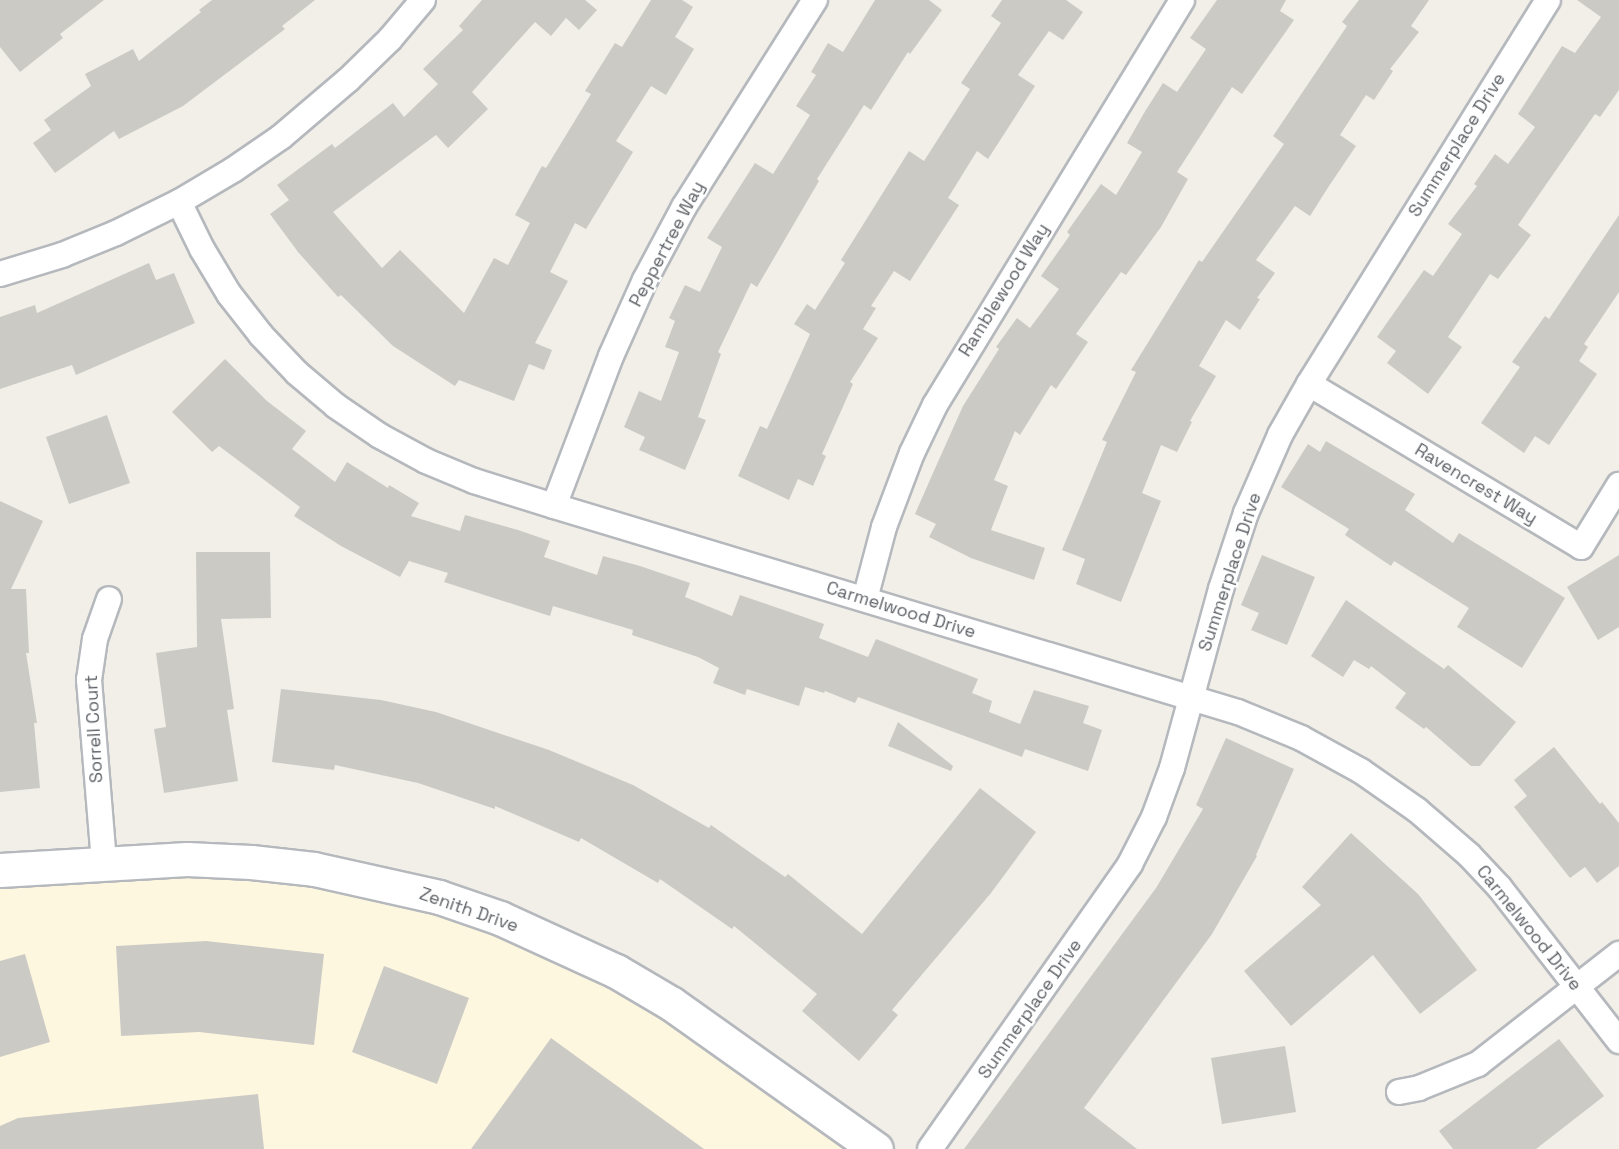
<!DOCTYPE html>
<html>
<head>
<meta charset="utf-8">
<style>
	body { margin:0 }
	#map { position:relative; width:1619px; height:1149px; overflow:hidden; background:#f1efe8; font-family:"Space Grotesk",sans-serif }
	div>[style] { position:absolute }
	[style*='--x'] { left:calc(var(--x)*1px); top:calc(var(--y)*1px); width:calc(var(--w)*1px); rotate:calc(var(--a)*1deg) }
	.commercial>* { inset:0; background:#fef7e0 }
	.building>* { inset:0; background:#cccac5 }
	.roads { filter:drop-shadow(2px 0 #b5b8bc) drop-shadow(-2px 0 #b5b8bc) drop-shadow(0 2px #b5b8bc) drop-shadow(0 -2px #b5b8bc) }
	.street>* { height:24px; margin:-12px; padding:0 12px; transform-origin:12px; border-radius:12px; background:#fff }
	.secondary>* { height:33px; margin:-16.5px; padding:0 16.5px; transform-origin:16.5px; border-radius:16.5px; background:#fff }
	span { translate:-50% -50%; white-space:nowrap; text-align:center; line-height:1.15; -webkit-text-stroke:4.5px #fff; paint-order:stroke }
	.street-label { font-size:18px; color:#5f6368 }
</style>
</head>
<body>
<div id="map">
	<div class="commercial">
		<i style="clip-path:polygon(247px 872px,399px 895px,525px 938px,662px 1013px,849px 1149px,0 1149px,0 876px)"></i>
	</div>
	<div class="building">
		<i style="clip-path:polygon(0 0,104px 0,60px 34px,63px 38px,20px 72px,0 47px)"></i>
		<i style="clip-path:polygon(212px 0,315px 0,282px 26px,285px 29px,183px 106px,119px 139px,114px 131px,55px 173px,33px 143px,51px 130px,44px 120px,91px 86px,85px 74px,133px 49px,139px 61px,201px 12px,199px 10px)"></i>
		<i style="clip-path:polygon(482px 0,585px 0,597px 10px,579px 30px,566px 18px,551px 36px,535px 22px,472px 92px,488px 109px,448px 148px,436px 135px,333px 212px,382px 268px,400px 250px,464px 313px,494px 258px,508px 265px,530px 223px,515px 215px,542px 166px,546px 168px,591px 94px,585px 91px,615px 43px,622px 47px,651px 0,682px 0,693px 7px,675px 37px,694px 49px,666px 95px,651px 86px,616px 141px,633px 152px,586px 229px,575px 223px,550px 272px,568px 281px,535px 343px,552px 350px,544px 370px,529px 364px,514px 401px,459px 380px,455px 386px,393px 346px,341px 295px,338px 297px,298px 252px,270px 214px,289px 200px,277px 185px,332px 144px,335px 148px,393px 103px,404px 117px,438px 84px,423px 69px,463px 30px,459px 26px)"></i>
		<i style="clip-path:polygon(875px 0,929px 0,942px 10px,910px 54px,908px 52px,871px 110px,864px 105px,817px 179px,819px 181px,757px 287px,751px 283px,718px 352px,721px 354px,698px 417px,706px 420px,685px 470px,639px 450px,645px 437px,624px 427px,639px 391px,661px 401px,679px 352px,665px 347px,675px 321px,669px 318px,685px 285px,700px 292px,722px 247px,707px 238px,755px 163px,773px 174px,810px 115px,796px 106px,816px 75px,811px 72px,828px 43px,843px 52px)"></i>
		<i style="clip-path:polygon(1002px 0,1066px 0,1083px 12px,1063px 40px,1049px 31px,1018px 75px,1035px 86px,988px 159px,977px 151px,948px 198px,959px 205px,910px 281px,894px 271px,871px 306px,876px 308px,863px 329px,878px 338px,850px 382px,853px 384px,822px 454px,826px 456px,813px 486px,798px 479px,789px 500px,738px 476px,760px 426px,767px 429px,810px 334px,794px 324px,807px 304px,815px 310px,845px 263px,841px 260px,909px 151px,924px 161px,970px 89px,961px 83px,1001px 23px,991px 16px)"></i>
		<i style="clip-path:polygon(1217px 0,1286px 0,1280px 11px,1294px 20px,1242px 94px,1232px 87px,1177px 172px,1188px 179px,1161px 227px,1126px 275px,1121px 272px,1076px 334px,1088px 342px,1056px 389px,1051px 385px,1020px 435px,1015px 431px,994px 480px,1008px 486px,991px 530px,1045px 548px,1034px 580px,971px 558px,929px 537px,936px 524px,915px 514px,933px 473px,963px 406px,999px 349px,996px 347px,1017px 318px,1030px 328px,1059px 289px,1041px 276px,1070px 235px,1067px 232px,1101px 184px,1116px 195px,1142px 152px,1127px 143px,1144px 113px,1163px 83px,1177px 92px,1206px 49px,1190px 38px)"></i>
		<i style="clip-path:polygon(1359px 0,1429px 0,1411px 26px,1419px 32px,1390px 69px,1393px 71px,1374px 100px,1366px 95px,1340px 135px,1356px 146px,1329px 186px,1310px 216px,1295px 206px,1256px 260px,1275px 273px,1257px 298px,1260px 299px,1240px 330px,1226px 320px,1199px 366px,1216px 376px,1190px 421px,1192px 422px,1177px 452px,1161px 445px,1142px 493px,1161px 501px,1121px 602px,1076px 584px,1085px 559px,1062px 550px,1107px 442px,1102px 440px,1136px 372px,1131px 370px,1199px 260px,1202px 262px,1284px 144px,1273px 136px,1347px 26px,1342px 22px)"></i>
		<i style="clip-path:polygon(1577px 0,1619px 0,1619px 90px,1600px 117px,1595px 114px,1518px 225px,1531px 235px,1498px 279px,1490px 274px,1448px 337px,1462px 347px,1428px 394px,1387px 363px,1396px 351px,1377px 337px,1424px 270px,1433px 276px,1462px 234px,1448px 224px,1477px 186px,1474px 184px,1495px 154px,1508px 164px,1535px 127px,1518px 114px,1562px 46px,1575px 53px,1601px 17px)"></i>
		<i style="clip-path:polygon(1619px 215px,1619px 292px,1584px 344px,1588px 347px,1579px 361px,1597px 374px,1549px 445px,1535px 436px,1524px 453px,1481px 423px,1520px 367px,1512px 362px,1545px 316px,1549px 319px)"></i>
		<i style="clip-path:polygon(149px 263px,156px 280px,174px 273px,195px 323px,76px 375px,72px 365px,0 389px,0 317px,35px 305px,37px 313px)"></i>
		<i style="clip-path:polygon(225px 359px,267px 401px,306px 431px,292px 449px,335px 482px,347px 462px,388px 488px,389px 485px,419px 503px,411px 516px,460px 531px,465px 515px,518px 530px,550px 541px,544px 557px,597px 575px,603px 556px,640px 566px,690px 583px,685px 597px,732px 616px,740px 595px,824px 624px,819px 638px,868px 657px,876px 639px,978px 679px,972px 693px,992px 701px,989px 712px,1020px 724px,1034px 690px,1089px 706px,1083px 723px,1102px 730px,1088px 771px,1025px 749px,1022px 757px,858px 697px,855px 703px,825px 691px,824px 693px,805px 687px,799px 706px,747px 689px,745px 695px,713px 683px,719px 668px,698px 657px,632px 635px,633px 630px,553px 606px,550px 616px,444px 582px,448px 573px,409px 561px,400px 577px,341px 546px,294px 516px,300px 507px,219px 446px,212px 452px,172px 412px)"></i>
		<i style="clip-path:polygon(107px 415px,130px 483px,69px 504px,46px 437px)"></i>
		<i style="clip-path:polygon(1326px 441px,1415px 494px,1405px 510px,1453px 543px,1459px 533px,1565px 598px,1522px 668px,1457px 627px,1469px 608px,1394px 561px,1391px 566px,1345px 535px,1349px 529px,1281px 487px,1308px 444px,1320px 452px)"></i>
		<i style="clip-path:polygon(0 501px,43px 521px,11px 589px,26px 589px,29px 653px,26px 653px,37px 723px,34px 723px,40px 788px,0 792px)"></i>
		<i style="clip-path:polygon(196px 552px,270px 552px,271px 618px,221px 619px,234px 709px,227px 710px,238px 781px,164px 793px,154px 729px,166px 727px,156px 653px,197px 647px)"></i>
		<i style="clip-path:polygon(1262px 555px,1315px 577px,1287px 645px,1251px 630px,1259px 613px,1241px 605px)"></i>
		<i style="clip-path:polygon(1619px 555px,1619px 627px,1598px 640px,1567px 587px)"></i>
		<i style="clip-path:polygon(1346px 600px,1444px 669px,1448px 665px,1516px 722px,1480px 766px,1471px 766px,1426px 727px,1424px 729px,1395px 708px,1406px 693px,1371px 666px,1369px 669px,1354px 660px,1343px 677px,1311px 656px)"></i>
		<i style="clip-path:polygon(281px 689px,381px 700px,436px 712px,549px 750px,633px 785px,709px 828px,711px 825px,785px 877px,788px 874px,862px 934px,980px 788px,1036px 832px,991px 893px,892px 1010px,898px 1015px,859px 1061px,802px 1011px,817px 994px,734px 926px,732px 929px,660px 879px,658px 883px,581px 838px,579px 842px,495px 806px,495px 809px,418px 783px,335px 765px,334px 770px,272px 762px)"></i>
		<i style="clip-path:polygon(898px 722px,953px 766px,951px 771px,888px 746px)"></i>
		<i style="clip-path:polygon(1226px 738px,1294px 769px,1256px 855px,1257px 856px,1212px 934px,1084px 1108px,1137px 1149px,964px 1149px,1156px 888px,1203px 809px,1196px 805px)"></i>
		<i style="clip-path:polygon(1554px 747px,1600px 804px,1602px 802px,1619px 823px,1619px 866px,1597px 883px,1585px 867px,1570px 878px,1514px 807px,1527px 796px,1514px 780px)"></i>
		<i style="clip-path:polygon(1351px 833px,1418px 894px,1477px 970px,1420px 1014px,1373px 955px,1291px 1026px,1244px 971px,1321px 905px,1302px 887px)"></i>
		<i style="clip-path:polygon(206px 941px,324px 954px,314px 1045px,199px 1032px,121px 1036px,116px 946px)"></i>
		<i style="clip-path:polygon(25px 954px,50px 1042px,0 1057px,0 961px)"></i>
		<i style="clip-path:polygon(384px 966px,469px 998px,437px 1084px,352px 1052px)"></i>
		<i style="clip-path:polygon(551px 1038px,704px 1149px,471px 1149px)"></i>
		<i style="clip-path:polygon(1559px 1039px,1604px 1096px,1536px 1149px,1453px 1149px,1439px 1131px)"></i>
		<i style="clip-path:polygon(1285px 1046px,1296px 1112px,1222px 1124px,1211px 1058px)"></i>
		<i style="clip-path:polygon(258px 1094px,264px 1149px,0 1149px,0 1126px,18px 1118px)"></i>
	</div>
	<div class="roads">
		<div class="street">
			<i style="--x:179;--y:202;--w:52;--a:63.9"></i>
			<i style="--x:202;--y:249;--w:52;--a:59"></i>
			<i style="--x:229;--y:294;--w:52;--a:52"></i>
			<i style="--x:261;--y:335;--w:52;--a:46.5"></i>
			<i style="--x:297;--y:373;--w:51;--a:40.2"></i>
			<i style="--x:336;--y:406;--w:53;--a:34.3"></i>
			<i style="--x:380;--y:436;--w:52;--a:28.5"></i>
			<i style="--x:426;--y:461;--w:52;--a:22.6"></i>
			<i style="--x:474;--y:481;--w:84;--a:17.4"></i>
			<i style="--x:554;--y:506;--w:714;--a:16.76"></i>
			<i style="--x:1238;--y:712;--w:68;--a:22.4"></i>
			<i style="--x:1301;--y:738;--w:68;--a:28.8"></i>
			<i style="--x:1361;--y:771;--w:68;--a:34.9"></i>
			<i style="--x:1417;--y:810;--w:69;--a:40.9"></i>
			<i style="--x:1469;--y:855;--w:45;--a:46.8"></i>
			<i style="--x:1500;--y:888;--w:194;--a:52.1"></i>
			<i style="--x:0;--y:274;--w:65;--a:-17"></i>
			<i style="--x:62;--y:255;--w:58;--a:-22.2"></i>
			<i style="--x:116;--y:233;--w:70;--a:-26.2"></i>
			<i style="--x:179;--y:202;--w:63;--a:-30.7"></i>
			<i style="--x:233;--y:170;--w:58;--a:-34.5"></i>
			<i style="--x:281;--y:137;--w:88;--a:-40.4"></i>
			<i style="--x:348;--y:80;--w:59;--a:-44.3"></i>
			<i style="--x:390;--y:39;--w:51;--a:-49.8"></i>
			<i style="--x:1309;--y:384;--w:317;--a:30.9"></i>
			<i style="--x:1581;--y:547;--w:73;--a:-58.5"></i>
			<i style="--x:554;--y:506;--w:160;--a:-69.2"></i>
			<i style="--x:611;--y:356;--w:83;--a:-65.9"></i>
			<i style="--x:645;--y:280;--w:83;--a:-61.9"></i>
			<i style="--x:684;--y:207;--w:245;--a:-57.7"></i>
			<i style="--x:865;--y:599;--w:74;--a:-75.2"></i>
			<i style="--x:884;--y:527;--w:79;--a:-69.3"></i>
			<i style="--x:912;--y:453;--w:53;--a:-64.4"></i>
			<i style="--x:935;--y:405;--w:474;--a:-58.6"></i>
			<i style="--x:104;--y:862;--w:183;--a:-94.7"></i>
			<i style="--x:89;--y:680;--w:41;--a:-81.7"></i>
			<i style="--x:95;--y:639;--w:42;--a:-70.7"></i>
			<i style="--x:1399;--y:1092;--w:20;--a:-11"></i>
			<i style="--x:1419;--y:1088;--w:64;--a:-22.1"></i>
			<i style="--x:1478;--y:1064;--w:179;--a:-38"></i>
			<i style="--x:930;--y:1149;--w:348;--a:-54.9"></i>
			<i style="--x:1130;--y:864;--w:53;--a:-62.9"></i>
			<i style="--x:1154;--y:817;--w:52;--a:-69.8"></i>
			<i style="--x:1172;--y:768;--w:186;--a:-74.7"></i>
			<i style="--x:1221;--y:589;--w:80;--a:-71.8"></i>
			<i style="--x:1246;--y:513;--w:85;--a:-66.4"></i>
			<i style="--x:1280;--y:435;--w:59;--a:-60.4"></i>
			<i style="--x:1309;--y:384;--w:452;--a:-58.1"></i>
		</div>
		<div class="secondary">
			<i style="--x:0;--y:870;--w:187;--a:-3.4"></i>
			<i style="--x:187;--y:859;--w:64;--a:2.7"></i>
			<i style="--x:251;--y:862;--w:63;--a:6.3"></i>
			<i style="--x:314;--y:869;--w:128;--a:12.6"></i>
			<i style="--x:439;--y:897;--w:65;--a:19"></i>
			<i style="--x:500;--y:918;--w:128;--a:24.6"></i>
			<i style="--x:616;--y:971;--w:65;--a:30.5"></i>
			<i style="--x:672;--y:1004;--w:250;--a:35.4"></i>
		</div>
	</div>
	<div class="street-label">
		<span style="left:1457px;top:145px;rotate:-58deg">Summerplace Drive</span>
		<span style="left:667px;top:244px;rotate:-62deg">Peppertree Way</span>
		<span style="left:1004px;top:290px;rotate:-58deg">Ramblewood Way</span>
		<span style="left:1476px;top:484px;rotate:31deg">Ravencrest Way</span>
		<span style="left:1230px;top:572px;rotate:-72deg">Summerplace Drive</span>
		<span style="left:901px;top:610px;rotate:17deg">Carmelwood Drive</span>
		<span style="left:94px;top:729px;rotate:-93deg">Sorrell Court</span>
		<span style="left:469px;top:910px;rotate:19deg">Zenith Drive</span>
		<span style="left:1529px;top:928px;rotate:51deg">Carmelwood Drive</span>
		<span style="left:1030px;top:1009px;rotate:-55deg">Summerplace Drive</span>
	</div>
</div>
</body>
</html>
